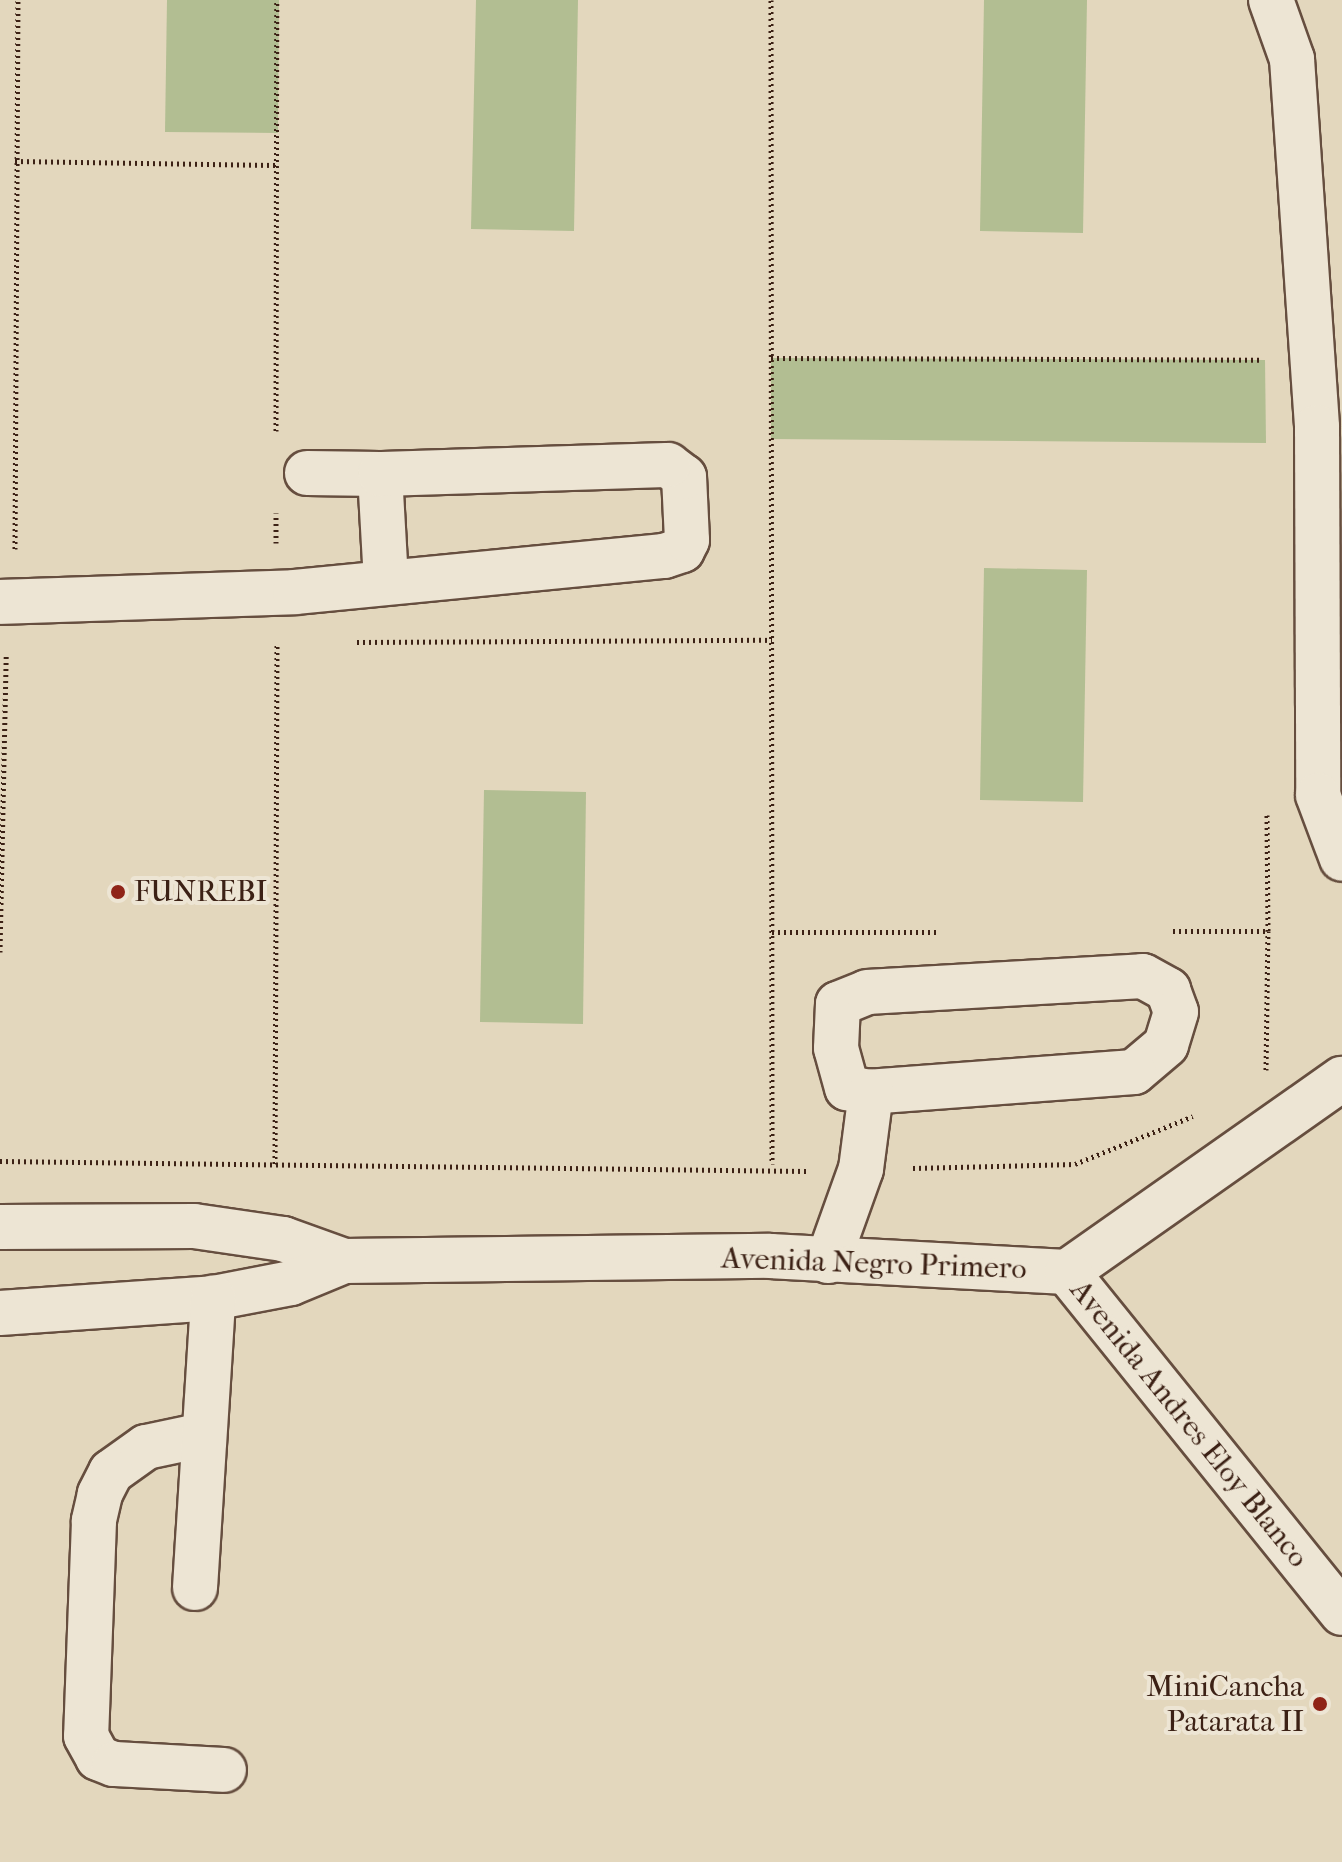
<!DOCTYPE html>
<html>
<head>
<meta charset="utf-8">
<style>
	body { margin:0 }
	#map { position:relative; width:1342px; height:1862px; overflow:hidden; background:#e3d7bd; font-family:"IM FELL French Canon",serif }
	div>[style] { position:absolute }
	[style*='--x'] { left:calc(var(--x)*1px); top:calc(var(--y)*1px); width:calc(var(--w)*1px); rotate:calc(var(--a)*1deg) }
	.green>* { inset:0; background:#b2be92 }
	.path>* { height:5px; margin-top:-2.5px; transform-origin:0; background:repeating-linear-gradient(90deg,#3c2115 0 2px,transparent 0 6px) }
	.roads { filter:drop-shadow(2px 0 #664e3f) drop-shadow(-2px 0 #664e3f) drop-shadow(0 2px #664e3f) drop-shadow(0 -2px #664e3f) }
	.minor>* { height:44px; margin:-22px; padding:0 22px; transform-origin:22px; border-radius:22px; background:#ede5d4 }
	.dots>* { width:22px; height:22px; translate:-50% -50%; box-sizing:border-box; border:4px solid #ede5d4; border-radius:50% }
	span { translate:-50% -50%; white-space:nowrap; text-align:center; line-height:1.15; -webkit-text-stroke:8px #ede5d4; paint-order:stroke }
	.poi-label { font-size:30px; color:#3c2115 }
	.left { translate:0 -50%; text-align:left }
	.right { translate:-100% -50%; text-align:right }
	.street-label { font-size:30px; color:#3c2115 }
</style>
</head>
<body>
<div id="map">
	<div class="green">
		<i style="clip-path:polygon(167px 0,279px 0,278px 133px,165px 132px)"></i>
		<i style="clip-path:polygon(476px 0,578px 0,574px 231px,471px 229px)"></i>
		<i style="clip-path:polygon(984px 0,1087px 0,1083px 233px,980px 231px)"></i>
		<i style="clip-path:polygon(771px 358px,1265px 360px,1266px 443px,771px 439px)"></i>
		<i style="clip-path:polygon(984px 568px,1087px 570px,1083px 802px,980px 800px)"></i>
		<i style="clip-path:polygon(484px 790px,586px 792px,583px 1024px,480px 1022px)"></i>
	</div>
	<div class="path">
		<i style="--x:771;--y:0;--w:1164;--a:89.95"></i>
		<i style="--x:15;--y:161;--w:262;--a:0.9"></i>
		<i style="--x:771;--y:358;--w:489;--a:0.2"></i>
		<i style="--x:276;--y:431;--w:431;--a:-89.9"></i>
		<i style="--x:276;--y:543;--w:30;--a:-90"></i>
		<i style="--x:15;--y:549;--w:549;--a:-89.69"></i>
		<i style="--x:357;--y:642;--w:415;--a:-0.3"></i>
		<i style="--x:1173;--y:931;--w:95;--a:0"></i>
		<i style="--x:1268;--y:931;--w:116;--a:-90.5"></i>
		<i style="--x:772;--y:932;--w:167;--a:0"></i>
		<i style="--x:0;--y:952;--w:298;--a:-88.8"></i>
		<i style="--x:1266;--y:1070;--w:139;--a:-89.2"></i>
		<i style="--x:0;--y:1161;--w:807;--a:0.71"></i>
		<i style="--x:275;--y:1164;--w:519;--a:-89.78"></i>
		<i style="--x:913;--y:1168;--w:162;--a:-1.4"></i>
		<i style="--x:1075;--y:1164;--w:127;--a:-22.1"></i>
	</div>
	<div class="roads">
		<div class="minor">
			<i style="--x:1271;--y:0;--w:63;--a:70.4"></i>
			<i style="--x:1292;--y:59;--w:369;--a:86.1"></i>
			<i style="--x:1317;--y:427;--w:368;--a:89.8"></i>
			<i style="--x:1318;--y:795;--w:68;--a:69.4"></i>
			<i style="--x:307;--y:473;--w:73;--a:0.8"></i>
			<i style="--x:380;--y:474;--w:108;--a:86.8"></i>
			<i style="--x:0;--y:602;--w:295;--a:-1.9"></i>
			<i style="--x:295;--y:592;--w:371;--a:-5.6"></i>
			<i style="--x:664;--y:556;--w:19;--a:-18"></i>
			<i style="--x:682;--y:550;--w:11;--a:-63"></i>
			<i style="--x:687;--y:540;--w:63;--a:-92.7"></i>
			<i style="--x:684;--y:477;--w:20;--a:-143"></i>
			<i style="--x:668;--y:465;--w:288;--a:178.2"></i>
			<i style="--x:1143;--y:976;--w:29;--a:29"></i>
			<i style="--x:1168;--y:990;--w:23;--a:70"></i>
			<i style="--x:1176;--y:1012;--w:34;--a:107"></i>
			<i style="--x:1166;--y:1045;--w:42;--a:139.8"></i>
			<i style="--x:1134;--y:1072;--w:264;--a:175.7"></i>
			<i style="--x:871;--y:1092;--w:24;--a:-171"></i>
			<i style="--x:847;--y:1088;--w:41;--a:-105.4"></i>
			<i style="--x:836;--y:1048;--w:44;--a:-87.4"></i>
			<i style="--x:838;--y:1004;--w:31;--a:-22"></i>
			<i style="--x:867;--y:992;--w:276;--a:-3.3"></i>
			<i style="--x:0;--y:1227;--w:194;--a:-0.3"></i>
			<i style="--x:194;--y:1226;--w:90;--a:8.3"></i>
			<i style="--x:283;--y:1239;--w:65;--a:19.8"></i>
			<i style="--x:344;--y:1261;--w:426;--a:-0.7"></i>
			<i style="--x:770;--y:1256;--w:297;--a:3.1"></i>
			<i style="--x:1067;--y:1272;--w:336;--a:-35.1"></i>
			<i style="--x:828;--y:1261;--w:98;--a:-70.3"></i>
			<i style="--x:861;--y:1169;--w:78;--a:-82.6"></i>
			<i style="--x:1067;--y:1272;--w:438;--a:51.1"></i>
			<i style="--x:0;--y:1313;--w:214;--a:-4"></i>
			<i style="--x:213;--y:1298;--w:79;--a:-10.9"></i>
			<i style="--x:291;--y:1283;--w:57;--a:-22.5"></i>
			<i style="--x:203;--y:1435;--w:58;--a:168.1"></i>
			<i style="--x:146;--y:1447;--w:43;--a:144.5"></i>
			<i style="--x:111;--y:1472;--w:25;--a:117"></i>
			<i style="--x:100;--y:1494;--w:28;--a:103"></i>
			<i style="--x:94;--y:1521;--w:215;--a:92.1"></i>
			<i style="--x:86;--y:1736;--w:25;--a:61"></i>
			<i style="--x:98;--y:1758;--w:17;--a:21"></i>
			<i style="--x:114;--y:1764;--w:110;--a:3.1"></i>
			<i style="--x:195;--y:1588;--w:291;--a:-86.4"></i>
		</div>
	</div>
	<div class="dots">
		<i style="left:118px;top:892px;background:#8f2418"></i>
		<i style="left:1320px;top:1704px;background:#8f2418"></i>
	</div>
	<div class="poi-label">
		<span class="left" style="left:134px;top:892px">FUNREBI</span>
		<span class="right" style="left:1304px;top:1704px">MiniCancha<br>Patarata II</span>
	</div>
	<div class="street-label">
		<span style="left:874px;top:1264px;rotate:2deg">Avenida Negro Primero</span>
		<span style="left:1189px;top:1424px;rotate:51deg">Avenida Andres Eloy Blanco</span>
	</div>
</div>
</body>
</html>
